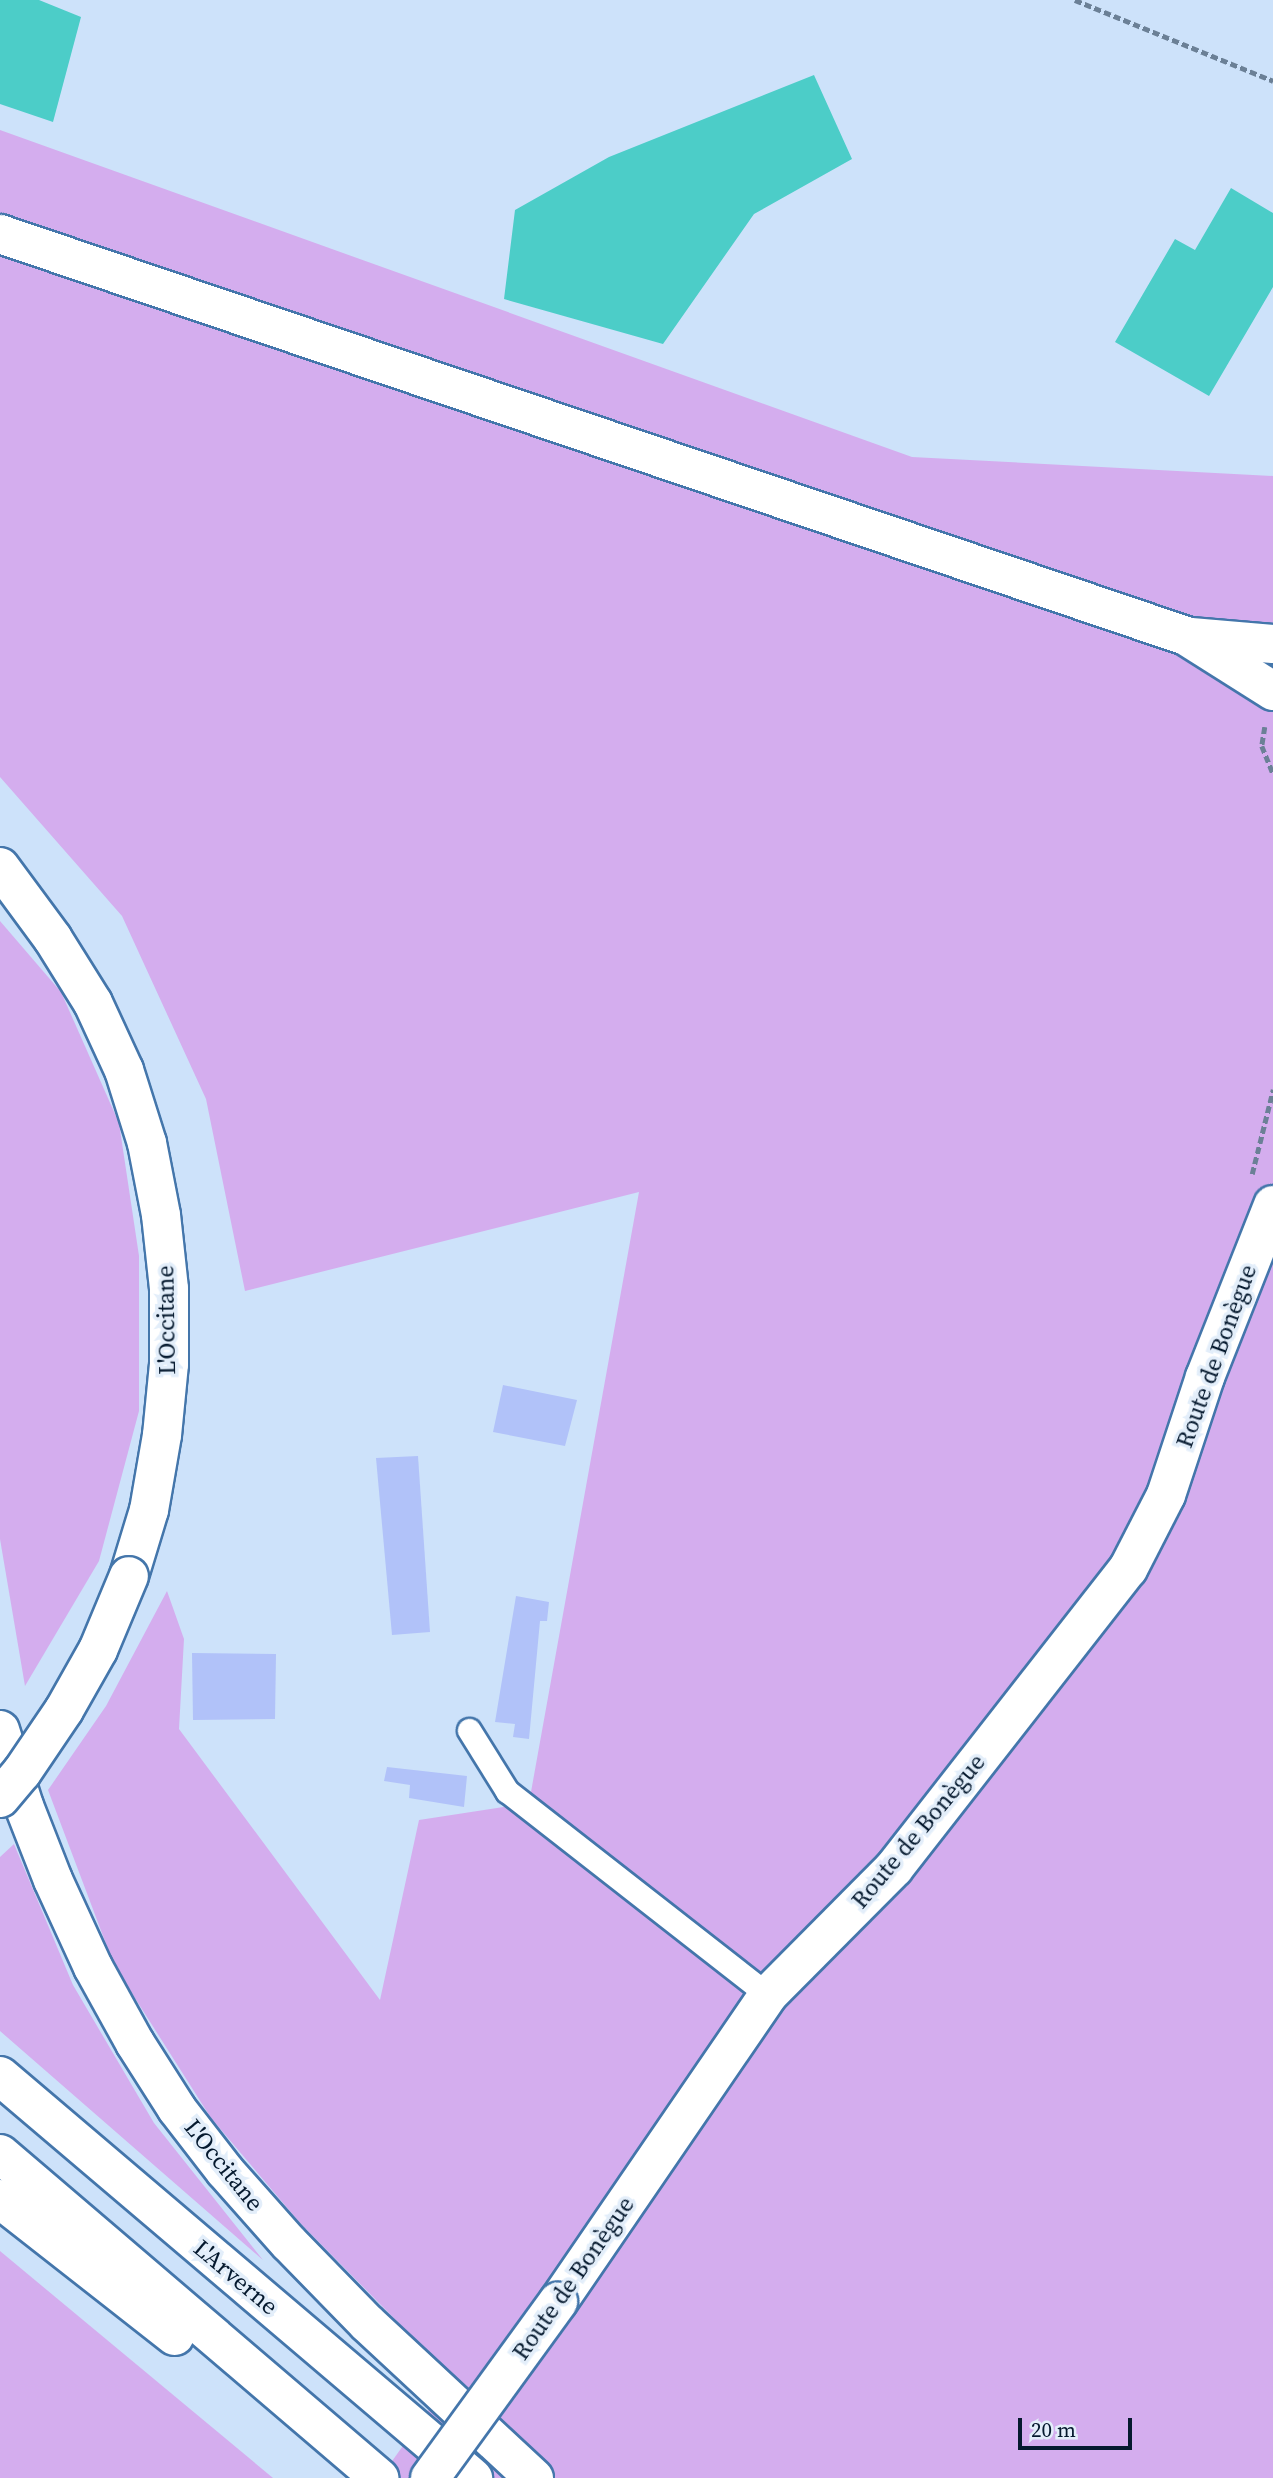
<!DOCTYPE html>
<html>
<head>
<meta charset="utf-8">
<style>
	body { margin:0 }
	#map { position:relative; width:1273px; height:2478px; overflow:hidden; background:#cde2fa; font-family:"Source Serif 4",serif }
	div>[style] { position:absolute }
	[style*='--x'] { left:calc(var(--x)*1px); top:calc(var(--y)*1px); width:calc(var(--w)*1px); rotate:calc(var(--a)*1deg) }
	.green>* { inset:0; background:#d4adee }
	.water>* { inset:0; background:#4ccdc8 }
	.building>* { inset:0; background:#b1c2f9 }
	.path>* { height:4.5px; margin-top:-2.25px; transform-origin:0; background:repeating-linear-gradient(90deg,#6b8096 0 7px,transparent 0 10.5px) }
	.roads { filter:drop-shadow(2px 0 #4476ab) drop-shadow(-2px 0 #4476ab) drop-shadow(0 2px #4476ab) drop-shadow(0 -2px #4476ab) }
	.lane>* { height:23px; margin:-11.5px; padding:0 11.5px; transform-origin:11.5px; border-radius:11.5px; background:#fff }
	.street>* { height:38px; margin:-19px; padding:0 19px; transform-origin:19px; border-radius:19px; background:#fff }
	.primary>* { height:38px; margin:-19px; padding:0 19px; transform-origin:19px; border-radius:19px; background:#fff }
	.highway>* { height:38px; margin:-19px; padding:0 19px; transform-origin:19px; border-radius:19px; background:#fff }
	.bridges { filter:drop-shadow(2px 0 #4476ab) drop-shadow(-2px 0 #4476ab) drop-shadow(0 2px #4476ab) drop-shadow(0 -2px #4476ab) }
	.street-bridge>* { height:38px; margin:-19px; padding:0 19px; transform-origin:19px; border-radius:19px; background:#fff }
	.highway-bridge>* { height:38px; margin:-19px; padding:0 19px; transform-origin:19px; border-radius:19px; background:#fff }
	span { translate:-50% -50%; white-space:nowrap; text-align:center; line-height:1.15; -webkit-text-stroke:7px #e3eefa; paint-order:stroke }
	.street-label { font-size:24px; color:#05192e }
	.scale { position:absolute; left:1018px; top:2418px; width:114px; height:32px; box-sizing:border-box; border:4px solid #05192e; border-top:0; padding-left:9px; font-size:21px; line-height:24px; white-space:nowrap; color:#05192e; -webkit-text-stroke:5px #e3eefa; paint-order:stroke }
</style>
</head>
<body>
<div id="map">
	<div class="green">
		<i style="clip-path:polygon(0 130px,912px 457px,1273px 476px,1273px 2478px,380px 2478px,452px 2377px,300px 2223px,211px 2118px,114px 1965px,48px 1790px,106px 1706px,167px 1591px,184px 1639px,179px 1729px,380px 2000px,419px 1820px,529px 1803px,639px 1192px,245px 1291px,206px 1099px,122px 916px,0 777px)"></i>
		<i style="clip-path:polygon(0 921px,61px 992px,119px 1123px,139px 1256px,139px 1411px,99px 1561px,25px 1686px,0 1539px)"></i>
		<i style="clip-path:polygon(14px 1844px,73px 1985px,154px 2123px,263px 2260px,0 2031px,0 1857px)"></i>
		<i style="clip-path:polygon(0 2251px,273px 2478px,0 2478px)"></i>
	</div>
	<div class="water">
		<i style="clip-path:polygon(0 0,39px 0,81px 17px,53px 122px,0 104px)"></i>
		<i style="clip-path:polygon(814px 75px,852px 159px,754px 214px,663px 344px,504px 299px,515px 210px,609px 157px)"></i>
		<i style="clip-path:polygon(1231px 188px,1273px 213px,1273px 287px,1209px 396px,1115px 342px,1175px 239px,1195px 250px)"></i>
	</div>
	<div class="building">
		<i style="clip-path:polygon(503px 1385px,577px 1400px,565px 1446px,493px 1432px)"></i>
		<i style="clip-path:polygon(418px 1456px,430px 1632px,392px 1635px,376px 1458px)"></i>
		<i style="clip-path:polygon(516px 1596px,549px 1602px,547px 1621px,540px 1621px,529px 1739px,513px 1737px,515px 1724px,495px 1722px)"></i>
		<i style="clip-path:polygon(192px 1653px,276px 1654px,275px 1719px,193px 1720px)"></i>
		<i style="clip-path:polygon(387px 1767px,467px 1776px,464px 1807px,409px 1798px,410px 1785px,384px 1781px)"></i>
	</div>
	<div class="path">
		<i style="--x:1075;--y:0;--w:214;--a:22.2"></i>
		<i style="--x:1265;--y:727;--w:19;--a:99"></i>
		<i style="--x:1262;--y:746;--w:29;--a:68"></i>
		<i style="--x:1252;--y:1174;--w:87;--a:-76"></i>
	</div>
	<div class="roads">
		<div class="lane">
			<i style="--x:469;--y:1730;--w:72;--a:58.1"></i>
			<i style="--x:507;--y:1791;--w:331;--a:38"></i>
		</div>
		<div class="street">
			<i style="--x:558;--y:2302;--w:372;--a:-55.6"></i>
			<i style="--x:768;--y:1995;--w:179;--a:-45.2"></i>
			<i style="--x:894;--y:1868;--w:380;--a:-52"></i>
			<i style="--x:1128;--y:1569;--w:83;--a:-62.8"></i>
			<i style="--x:1166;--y:1495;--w:124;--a:-71.7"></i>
			<i style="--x:1205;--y:1377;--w:185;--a:-68.4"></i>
		</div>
		<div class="primary">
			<i style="--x:0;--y:234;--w:1252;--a:18.72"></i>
			<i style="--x:1186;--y:636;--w:103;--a:32.3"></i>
			<i style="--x:1191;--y:637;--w:82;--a:4.9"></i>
		</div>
		<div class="highway">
			<i style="--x:0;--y:867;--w:89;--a:53.6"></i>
			<i style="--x:53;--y:939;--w:75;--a:58"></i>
			<i style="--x:93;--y:1003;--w:74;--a:65.2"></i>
			<i style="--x:124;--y:1070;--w:77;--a:72.5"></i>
			<i style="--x:147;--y:1143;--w:73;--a:79"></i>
			<i style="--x:161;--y:1215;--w:74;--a:83.8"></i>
			<i style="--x:169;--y:1289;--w:75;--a:90"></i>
			<i style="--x:169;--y:1364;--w:71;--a:95.6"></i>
			<i style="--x:162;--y:1435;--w:76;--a:99.8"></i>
			<i style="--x:149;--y:1510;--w:69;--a:106.9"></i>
			<i style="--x:0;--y:1730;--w:80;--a:72.5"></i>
			<i style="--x:24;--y:1806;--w:79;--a:68.6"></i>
			<i style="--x:53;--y:1880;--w:96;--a:65.3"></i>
			<i style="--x:93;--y:1967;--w:87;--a:61.1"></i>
			<i style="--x:135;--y:2043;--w:78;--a:57.5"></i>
			<i style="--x:177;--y:2109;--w:78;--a:52.3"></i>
			<i style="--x:225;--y:2171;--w:96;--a:48.4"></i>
			<i style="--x:289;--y:2243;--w:112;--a:45.7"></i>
			<i style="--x:367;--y:2323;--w:228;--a:42.9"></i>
			<i style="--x:0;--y:2076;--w:621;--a:40.36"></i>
			<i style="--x:0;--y:2154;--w:499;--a:40.5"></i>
			<i style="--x:0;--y:2199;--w:222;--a:38.1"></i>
		</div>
	</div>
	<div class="bridges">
		<div class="street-bridge">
			<i style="--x:430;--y:2478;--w:218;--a:-54"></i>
		</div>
		<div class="highway-bridge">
			<i style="--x:0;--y:1798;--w:34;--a:-50"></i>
			<i style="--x:22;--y:1772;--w:75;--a:-55.9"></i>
			<i style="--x:64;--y:1710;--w:69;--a:-60.5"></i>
			<i style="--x:98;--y:1650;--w:80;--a:-67.3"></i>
		</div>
	</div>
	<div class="street-label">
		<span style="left:166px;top:1320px;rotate:-91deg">L'Occitane</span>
		<span style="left:1216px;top:1356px;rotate:-70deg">Route de Bonègue</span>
		<span style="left:918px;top:1831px;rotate:-50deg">Route de Bonègue</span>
		<span style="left:224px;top:2165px;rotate:51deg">L'Occitane</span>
		<span style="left:236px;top:2277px;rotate:40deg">L'Arverne</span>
		<span style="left:573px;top:2278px;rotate:-55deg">Route de Bonègue</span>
	</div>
	<div class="scale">20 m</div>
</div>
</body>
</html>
